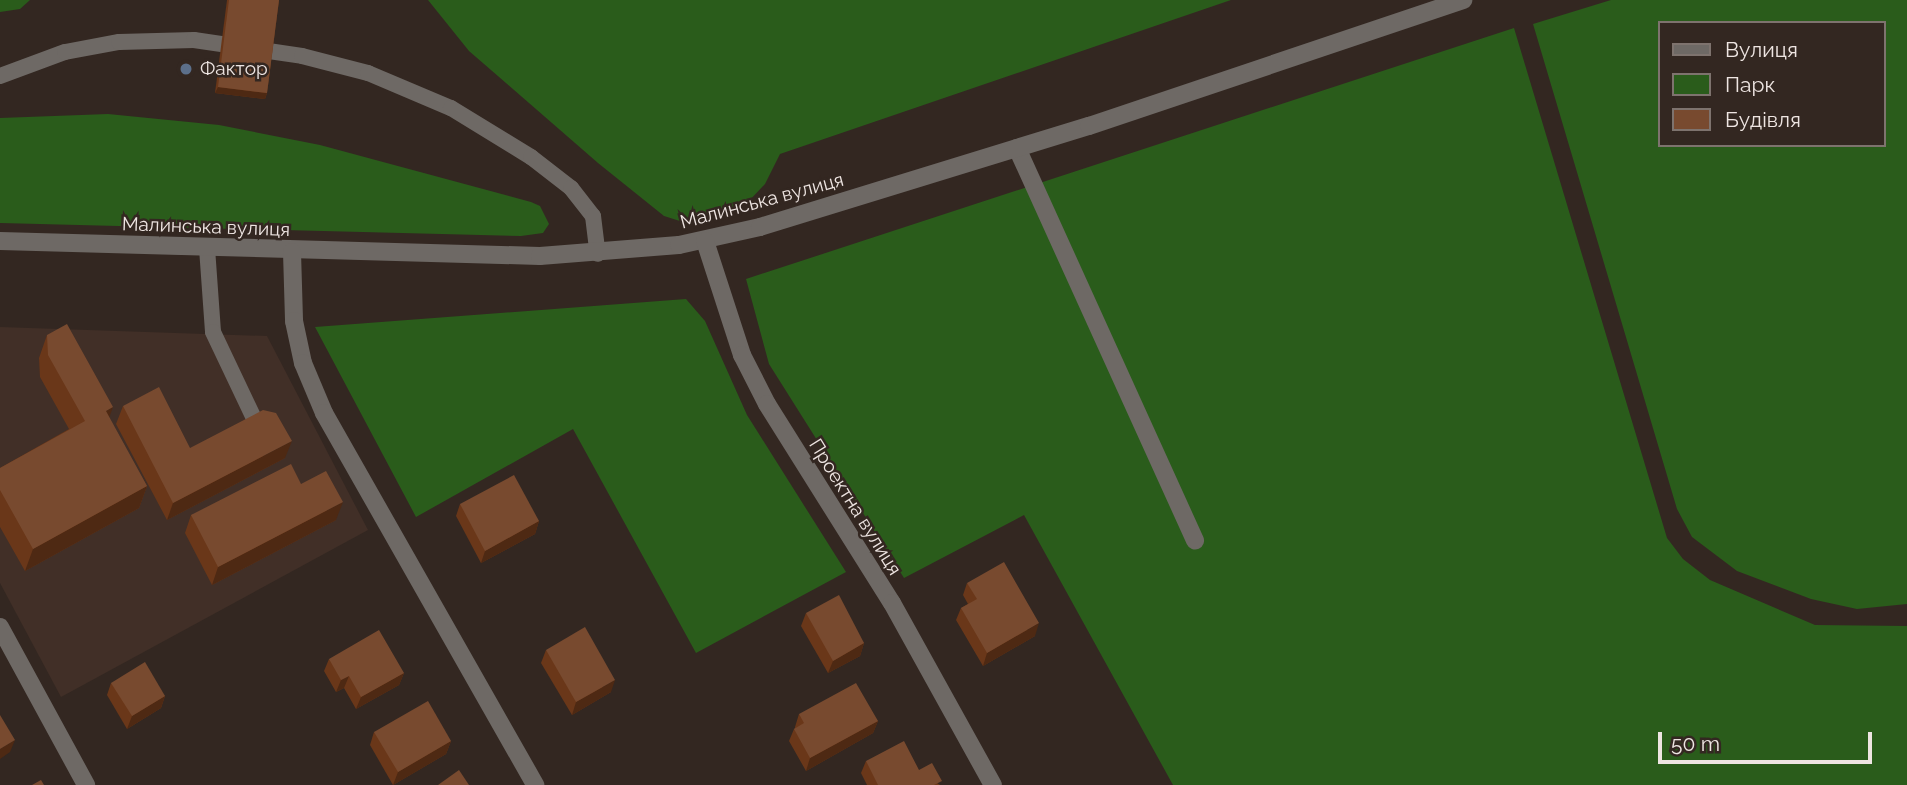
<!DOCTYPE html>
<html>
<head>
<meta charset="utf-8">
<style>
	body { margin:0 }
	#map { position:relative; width:1907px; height:785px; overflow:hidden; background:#332721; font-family:Raleway,sans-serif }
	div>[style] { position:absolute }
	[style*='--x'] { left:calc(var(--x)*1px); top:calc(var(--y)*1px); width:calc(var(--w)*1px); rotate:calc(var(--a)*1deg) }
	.built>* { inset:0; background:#412f27 }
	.green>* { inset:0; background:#2a5c1b }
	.lane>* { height:16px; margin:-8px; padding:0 8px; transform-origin:8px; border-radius:8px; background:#6e6965 }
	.street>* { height:18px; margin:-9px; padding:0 9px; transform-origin:9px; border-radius:9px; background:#6e6965 }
	.wall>* { inset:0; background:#6a3719 }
	.shaded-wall>* { inset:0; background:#4e2913 }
	.building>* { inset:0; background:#784a2f }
	.dots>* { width:19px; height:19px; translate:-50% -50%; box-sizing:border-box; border:4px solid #332721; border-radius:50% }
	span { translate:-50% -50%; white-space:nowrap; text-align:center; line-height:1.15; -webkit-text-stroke:5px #332721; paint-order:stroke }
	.poi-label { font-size:19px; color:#eee5e2 }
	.left { translate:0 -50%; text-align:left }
	.street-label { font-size:19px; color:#eee5e2 }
	.legend { position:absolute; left:1658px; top:21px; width:228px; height:126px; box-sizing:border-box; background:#332721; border:2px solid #7e736e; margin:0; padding:9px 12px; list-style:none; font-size:21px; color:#eee5e2 }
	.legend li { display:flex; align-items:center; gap:14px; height:35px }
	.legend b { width:35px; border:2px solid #7e736e }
	.scale { position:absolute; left:1658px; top:732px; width:214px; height:32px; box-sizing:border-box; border:4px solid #eee5e2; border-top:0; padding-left:9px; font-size:21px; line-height:24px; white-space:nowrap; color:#eee5e2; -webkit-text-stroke:5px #332721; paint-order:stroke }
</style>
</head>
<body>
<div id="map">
	<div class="built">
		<i style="clip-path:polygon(0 327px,267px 336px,368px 530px,61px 697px,0 583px)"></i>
	</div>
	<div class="green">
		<i style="clip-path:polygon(0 0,30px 0,20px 9px,0 12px)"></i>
		<i style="clip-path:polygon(428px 0,1231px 0,780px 154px,765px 184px,748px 202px,716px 216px,683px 222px,664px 216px,598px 163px,469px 51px)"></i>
		<i style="clip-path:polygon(evenodd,1611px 0,1907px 0,1907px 604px,1857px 609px,1811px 599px,1737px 571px,1692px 537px,1677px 509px,1533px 24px,1611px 0,1660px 23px,1884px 23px,1884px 145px,1660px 145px,1660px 23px)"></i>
		<i style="clip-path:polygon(1514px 28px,1667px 538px,1683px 559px,1710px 580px,1815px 625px,1907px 626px,1907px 785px,1173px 785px,1024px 515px,904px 578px,769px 364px,746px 279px)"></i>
		<i style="clip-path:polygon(108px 114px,219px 125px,320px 145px,531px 202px,540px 206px,549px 224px,543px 233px,521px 236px,0 223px,0 118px)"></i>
		<i style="clip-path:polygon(686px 299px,705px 321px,747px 415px,846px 572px,696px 653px,573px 429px,416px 517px,315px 327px)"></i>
	</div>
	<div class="lane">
		<i style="--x:0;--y:76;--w:69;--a:-20.3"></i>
		<i style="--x:65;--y:52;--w:55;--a:-10.5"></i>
		<i style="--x:119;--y:42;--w:75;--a:-1.5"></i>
		<i style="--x:194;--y:40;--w:109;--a:8.4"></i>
		<i style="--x:302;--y:56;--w:68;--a:14.4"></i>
		<i style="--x:368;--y:73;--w:90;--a:22.9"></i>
		<i style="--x:451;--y:108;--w:94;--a:31.5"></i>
		<i style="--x:531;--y:157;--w:51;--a:37.8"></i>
		<i style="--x:571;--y:188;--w:36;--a:52"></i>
		<i style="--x:593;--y:216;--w:38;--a:83"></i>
		<i style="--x:207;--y:248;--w:84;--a:85.9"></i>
		<i style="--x:213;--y:332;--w:114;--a:64.6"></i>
	</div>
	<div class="street">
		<i style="--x:1017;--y:148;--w:431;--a:65.6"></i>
		<i style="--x:0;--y:241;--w:540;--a:1.59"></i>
		<i style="--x:540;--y:256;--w:139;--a:-4.5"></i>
		<i style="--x:679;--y:245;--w:83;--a:-12.5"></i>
		<i style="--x:760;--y:227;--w:344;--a:-17.1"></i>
		<i style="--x:1089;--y:126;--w:395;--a:-18.6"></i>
		<i style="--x:705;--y:241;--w:120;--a:72"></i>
		<i style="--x:742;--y:355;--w:55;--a:63"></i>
		<i style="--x:767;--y:404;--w:235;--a:57.9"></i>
		<i style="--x:892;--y:603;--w:208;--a:61"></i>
		<i style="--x:292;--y:252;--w:69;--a:88.3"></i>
		<i style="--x:294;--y:321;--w:43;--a:77.9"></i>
		<i style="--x:303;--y:363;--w:54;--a:67.2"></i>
		<i style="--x:324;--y:413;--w:428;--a:60.4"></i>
		<i style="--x:0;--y:627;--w:180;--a:61.4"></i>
	</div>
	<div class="wall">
		<i style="clip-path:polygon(227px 0,279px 0,267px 93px,265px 99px,215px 93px)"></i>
		<i style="clip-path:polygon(47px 335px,109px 418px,147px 486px,139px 508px,25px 571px,0 527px,0 468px,69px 429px,40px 377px,39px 358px)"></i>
		<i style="clip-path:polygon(123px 406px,190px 448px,285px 458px,167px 520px,116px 424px)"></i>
		<i style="clip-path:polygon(301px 484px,336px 520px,212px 585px,185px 533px,191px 515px)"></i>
		<i style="clip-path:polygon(460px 504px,539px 521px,535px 534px,481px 563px,456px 516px)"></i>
		<i style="clip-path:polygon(967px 583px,1035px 636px,983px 666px,956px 620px,961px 608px,968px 604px,963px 595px)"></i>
		<i style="clip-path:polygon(806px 613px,864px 643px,860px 656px,828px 673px,801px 626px)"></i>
		<i style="clip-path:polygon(546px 650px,611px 692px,572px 715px,541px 663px)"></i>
		<i style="clip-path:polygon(329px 659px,404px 673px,399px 685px,356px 709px,344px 688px,336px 692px,324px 671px)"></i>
		<i style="clip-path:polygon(111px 683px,165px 696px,161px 708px,127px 729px,107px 695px)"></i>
		<i style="clip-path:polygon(799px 714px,878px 721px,873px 733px,806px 771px,789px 741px,794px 729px,795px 728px,795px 727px)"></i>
		<i style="clip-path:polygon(374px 732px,451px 741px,446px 754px,393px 785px,370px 745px)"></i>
		<i style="clip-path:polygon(866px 761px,919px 770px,940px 785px,867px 785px,861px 773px)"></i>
	</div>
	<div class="shaded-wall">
		<i style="clip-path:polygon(218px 87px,267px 93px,265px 99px,215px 93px)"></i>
		<i style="clip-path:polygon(113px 407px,105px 429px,106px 411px)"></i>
		<i style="clip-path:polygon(292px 441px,285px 458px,167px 520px,173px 503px)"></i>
		<i style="clip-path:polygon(147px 486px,139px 508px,25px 571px,33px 549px)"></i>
		<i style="clip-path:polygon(343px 502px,336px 520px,212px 585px,218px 567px)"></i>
		<i style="clip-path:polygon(539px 521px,535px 534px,481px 563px,485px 551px)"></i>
		<i style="clip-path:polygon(1039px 623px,1035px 636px,983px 666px,987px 653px)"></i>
		<i style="clip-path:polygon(864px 643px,860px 656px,828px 673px,833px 661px)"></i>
		<i style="clip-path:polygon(404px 673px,399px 685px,356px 709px,361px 697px)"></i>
		<i style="clip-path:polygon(349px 676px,344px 688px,336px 692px,341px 680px)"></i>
		<i style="clip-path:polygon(615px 680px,611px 692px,572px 715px,576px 702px)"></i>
		<i style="clip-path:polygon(165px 696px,161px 708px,127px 729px,132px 716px)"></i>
		<i style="clip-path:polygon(878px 721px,873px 733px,806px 771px,810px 758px)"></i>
		<i style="clip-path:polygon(15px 740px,10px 752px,0 759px,0 749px)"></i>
		<i style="clip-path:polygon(451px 741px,446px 754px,393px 785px,398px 772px)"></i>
	</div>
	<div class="building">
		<i style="clip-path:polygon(229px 0,279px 0,267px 93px,218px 87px)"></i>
		<i style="clip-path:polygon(67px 324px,113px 407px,106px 411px,147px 486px,33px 549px,0 490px,0 468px,85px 421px,48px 355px,47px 335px)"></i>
		<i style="clip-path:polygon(159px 387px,190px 448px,263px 410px,276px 413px,292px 441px,173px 503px,123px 406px)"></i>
		<i style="clip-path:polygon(291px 464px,301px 484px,326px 471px,343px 502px,218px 567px,191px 515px)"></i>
		<i style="clip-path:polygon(514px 475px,539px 521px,485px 551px,460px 504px)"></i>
		<i style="clip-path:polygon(1004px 562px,1039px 623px,987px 653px,961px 608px,977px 599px,967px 583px)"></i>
		<i style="clip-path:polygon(839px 595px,864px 643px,833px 661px,806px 613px)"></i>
		<i style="clip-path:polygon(585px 627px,615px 680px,576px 702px,546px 650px)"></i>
		<i style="clip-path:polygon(379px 630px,404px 673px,361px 697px,349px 676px,341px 680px,329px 659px)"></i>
		<i style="clip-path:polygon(145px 662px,165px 696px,132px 716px,111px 683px)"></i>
		<i style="clip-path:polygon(856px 683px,878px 721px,810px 758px,794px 729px,804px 723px,799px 714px)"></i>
		<i style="clip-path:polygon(428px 701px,451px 741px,398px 772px,374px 732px)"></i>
		<i style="clip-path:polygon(0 715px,15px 740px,0 749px)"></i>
		<i style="clip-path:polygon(904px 741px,919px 770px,932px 763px,942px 781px,934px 785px,878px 785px,866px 761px)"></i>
		<i style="clip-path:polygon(459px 770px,469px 785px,438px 785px)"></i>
		<i style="clip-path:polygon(41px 780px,44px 785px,32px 785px)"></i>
	</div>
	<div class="dots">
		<i style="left:186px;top:69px;background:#5c6f8a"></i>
	</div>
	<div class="poi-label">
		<span class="left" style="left:200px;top:69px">Фактор</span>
	</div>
	<div class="street-label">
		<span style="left:762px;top:201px;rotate:-15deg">Малинська вулиця</span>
		<span style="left:206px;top:227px;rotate:2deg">Малинська вулиця</span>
		<span style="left:855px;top:507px;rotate:58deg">Проектна вулиця</span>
	</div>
	<ul class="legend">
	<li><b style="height:9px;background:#6e6965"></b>Вулиця</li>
	<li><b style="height:19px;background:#2a5c1b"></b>Парк</li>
	<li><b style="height:19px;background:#784a2f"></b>Будівля</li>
	</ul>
	<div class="scale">50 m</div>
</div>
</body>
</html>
